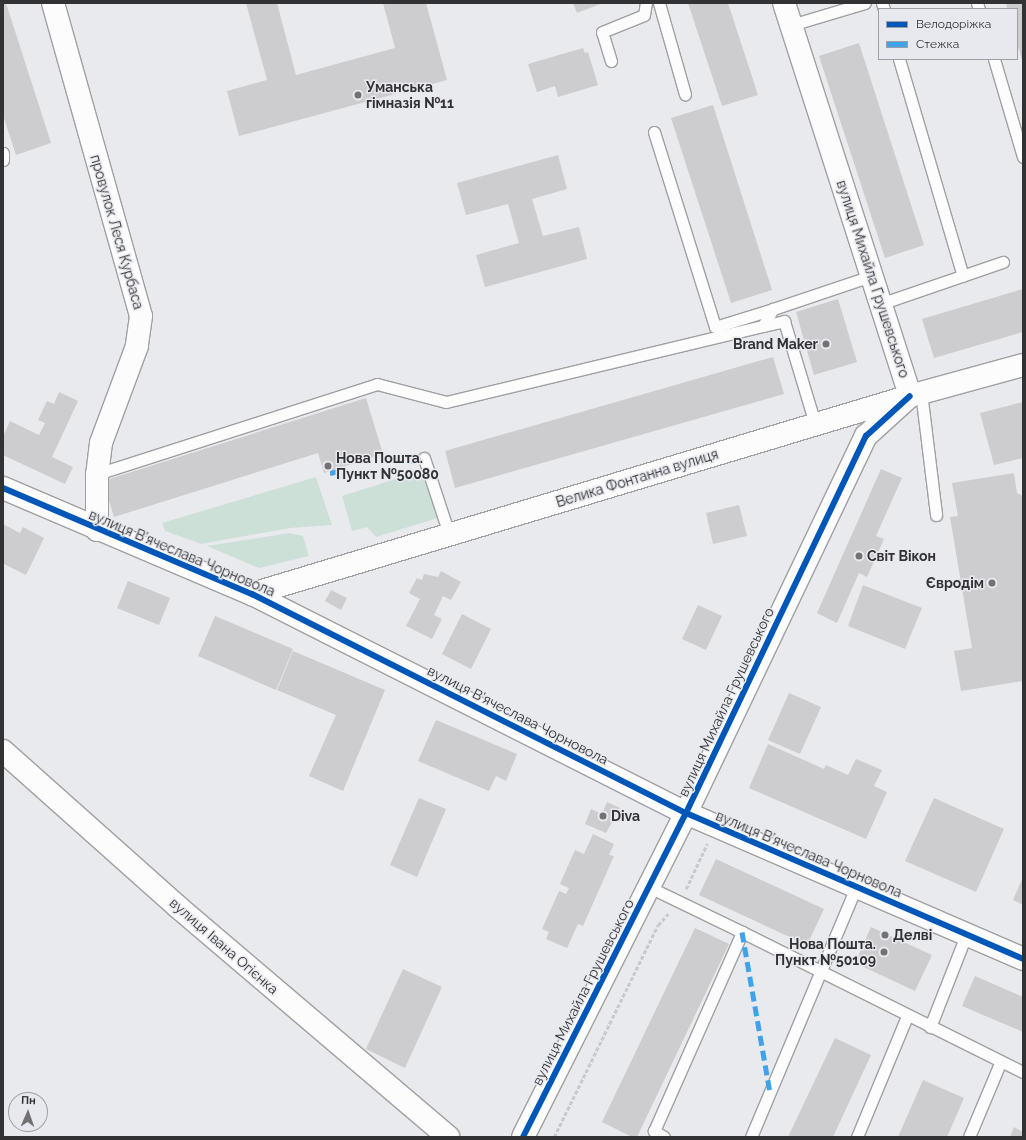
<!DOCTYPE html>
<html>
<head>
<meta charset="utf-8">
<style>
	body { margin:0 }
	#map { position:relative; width:1026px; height:1140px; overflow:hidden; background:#e9eaed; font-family:Raleway,sans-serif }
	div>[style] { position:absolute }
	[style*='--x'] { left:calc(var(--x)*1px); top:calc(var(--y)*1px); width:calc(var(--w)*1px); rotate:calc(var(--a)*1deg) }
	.green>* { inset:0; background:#cde0d8 }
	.building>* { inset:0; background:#cdccce }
	.path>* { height:2.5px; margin-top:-1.25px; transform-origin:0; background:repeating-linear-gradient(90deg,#c9c9cb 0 4px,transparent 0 6px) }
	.roads { filter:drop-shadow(1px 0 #9fa0a2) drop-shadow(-1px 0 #9fa0a2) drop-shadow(0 1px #9fa0a2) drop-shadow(0 -1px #9fa0a2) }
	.lane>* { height:11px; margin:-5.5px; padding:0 5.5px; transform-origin:5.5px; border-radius:5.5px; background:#fcfcfc }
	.street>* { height:22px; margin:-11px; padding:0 11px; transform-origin:11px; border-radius:11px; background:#fcfcfc }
	.secondary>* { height:22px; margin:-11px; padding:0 11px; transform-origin:11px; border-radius:11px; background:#fcfcfc }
	.quiet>* { height:5px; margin-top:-2.5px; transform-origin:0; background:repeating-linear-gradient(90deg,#3ea3eb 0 10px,transparent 0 15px) }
	.cycleway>* { height:6px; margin:-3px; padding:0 3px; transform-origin:3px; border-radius:3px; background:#0057b8 }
	.dots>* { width:11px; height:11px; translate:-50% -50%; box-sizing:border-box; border:2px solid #e8e9ee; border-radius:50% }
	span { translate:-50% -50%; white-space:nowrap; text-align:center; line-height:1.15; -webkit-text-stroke:3px #e8e9ee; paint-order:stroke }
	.poi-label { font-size:14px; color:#323234; font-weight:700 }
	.left { translate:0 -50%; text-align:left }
	.right { translate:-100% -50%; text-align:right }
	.street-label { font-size:14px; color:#323234 }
	.frame { position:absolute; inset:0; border:4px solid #323234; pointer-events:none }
	.legend { position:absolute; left:878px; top:8px; width:140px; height:52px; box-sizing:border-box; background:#e8e9ee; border:1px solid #9fa0a4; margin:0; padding:5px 7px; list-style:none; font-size:12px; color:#323234 }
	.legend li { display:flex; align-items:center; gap:8px; height:20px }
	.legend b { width:20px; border:1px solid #9fa0a4 }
	.north { position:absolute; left:8px; top:1092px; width:40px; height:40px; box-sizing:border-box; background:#e8e9ee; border:1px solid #9fa0a4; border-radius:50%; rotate:2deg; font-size:11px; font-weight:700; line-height:16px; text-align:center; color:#323234 }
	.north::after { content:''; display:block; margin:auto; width:14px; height:18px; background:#727275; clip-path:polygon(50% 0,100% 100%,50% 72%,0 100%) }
</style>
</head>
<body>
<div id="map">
	<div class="green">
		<i style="clip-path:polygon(421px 471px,438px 518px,376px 537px,367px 527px,352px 531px,342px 496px)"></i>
		<i style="clip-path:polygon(316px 477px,332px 525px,290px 528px,201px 544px,165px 531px,162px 523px)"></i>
		<i style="clip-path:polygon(290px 533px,303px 536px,309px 556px,259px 568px,207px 546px)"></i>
	</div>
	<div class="building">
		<i style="clip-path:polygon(3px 3px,6px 3px,51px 143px,16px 155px,3px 115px)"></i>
		<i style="clip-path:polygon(246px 3px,277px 3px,296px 75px,395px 48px,383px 3px,426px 3px,447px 80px,239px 136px,227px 91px,267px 80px)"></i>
		<i style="clip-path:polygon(573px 3px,603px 3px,577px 13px)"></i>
		<i style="clip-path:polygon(688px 3px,728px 3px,758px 95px,722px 106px)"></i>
		<i style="clip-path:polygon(1006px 3px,1023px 3px,1023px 63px,1017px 43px,1017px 9px,1007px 9px)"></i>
		<i style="clip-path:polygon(859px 43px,924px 245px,885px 258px,819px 56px)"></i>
		<i style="clip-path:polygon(583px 48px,585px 53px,588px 52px,598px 85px,558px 97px,555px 86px,537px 92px,528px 64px)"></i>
		<i style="clip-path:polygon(713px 105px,772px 290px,731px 303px,671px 118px)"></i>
		<i style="clip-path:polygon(558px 155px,567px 189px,532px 199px,543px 236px,579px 227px,587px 259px,485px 287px,476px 255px,519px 243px,508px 204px,466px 215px,457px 183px)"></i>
		<i style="clip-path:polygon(1023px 289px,1023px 332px,934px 358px,922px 319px)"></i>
		<i style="clip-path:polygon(838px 299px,857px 362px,814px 375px,796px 312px)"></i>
		<i style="clip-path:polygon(773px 357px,784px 394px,455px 488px,445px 451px)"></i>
		<i style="clip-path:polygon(59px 392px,78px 401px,52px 457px,73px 467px,65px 484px,3px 455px,3px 437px,10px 421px,39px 435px,45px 423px,38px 420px,47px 401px,54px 404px)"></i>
		<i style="clip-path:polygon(366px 398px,383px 454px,324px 473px,318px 453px,114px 517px,103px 481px)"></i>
		<i style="clip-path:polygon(1023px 402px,1023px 458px,994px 465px,980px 413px)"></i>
		<i style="clip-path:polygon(881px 469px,902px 478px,876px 536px,884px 539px,867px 577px,859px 573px,837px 623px,817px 613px)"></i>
		<i style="clip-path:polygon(1014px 473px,1017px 493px,1023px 496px,1023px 681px,961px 691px,954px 651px,972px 648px,950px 517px,958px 516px,952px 483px)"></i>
		<i style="clip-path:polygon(739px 505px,747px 536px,713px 544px,706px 513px)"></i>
		<i style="clip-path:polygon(3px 524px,20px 533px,23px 527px,44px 538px,26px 575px,4px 564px)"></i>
		<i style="clip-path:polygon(441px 571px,461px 582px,451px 600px,443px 596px,434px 615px,442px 619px,432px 639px,406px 626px,420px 599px,409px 593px,417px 578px,422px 580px,424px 574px,438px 577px)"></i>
		<i style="clip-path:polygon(128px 581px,170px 598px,159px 625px,117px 608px)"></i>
		<i style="clip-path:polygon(863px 585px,922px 608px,905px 649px,848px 626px)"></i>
		<i style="clip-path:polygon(331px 590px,347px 598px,341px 610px,325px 601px)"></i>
		<i style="clip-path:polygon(698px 605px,722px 616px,706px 650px,682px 639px)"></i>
		<i style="clip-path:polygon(462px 614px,491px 629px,471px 669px,442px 654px)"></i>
		<i style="clip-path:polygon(215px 616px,293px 649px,276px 690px,198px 656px)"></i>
		<i style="clip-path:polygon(293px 651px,385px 690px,343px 791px,309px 776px,336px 715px,277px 690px)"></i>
		<i style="clip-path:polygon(789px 693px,821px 707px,800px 754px,768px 740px)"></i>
		<i style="clip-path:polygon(436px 720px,517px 754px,506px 781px,496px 776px,489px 791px,418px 761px)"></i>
		<i style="clip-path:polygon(768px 744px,824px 769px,826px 765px,848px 775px,856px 759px,882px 770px,874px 786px,887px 792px,866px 839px,749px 788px)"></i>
		<i style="clip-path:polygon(419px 798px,446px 809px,417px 877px,390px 865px)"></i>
		<i style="clip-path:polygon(934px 798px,1004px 829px,976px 892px,905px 861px)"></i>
		<i style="clip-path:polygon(607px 802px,620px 808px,606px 833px,585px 824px,591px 809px,602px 814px)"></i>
		<i style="clip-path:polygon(593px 834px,614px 844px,609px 855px,614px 856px,583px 926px,578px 924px,567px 948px,546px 939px,549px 932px,542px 929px,559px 891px,566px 894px,569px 888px,560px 884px,575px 850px,584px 854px)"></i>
		<i style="clip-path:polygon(716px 859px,824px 909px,807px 945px,699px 895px)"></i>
		<i style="clip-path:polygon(1023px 877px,1023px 905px,1013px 900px)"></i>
		<i style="clip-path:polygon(871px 927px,932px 955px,915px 991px,855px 963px)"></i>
		<i style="clip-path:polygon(695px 928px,729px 944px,637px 1137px,632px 1137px,602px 1122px)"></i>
		<i style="clip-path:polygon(403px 969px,442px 987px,405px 1068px,366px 1049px)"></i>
		<i style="clip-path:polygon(975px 976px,1023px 997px,1023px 1032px,962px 1006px)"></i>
		<i style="clip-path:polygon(835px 1038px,871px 1055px,833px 1137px,788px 1137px)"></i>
		<i style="clip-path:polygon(923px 1080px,964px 1098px,947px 1137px,898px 1137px)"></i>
		<i style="clip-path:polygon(1014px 1127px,1023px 1132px,1023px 1137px,1010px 1137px)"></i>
	</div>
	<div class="path">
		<i style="--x:686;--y:889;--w:50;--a:-65"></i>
		<i style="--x:554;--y:1137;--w:236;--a:-63.9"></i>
		<i style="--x:658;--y:925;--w:15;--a:-48"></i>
	</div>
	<div class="roads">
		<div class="lane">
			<i style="--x:659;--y:3;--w:95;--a:74.1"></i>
			<i style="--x:882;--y:3;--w:6;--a:72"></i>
			<i style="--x:977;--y:3;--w:6;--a:72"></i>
			<i style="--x:791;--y:25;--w:77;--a:-16.6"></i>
			<i style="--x:899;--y:59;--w:226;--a:73.6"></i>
			<i style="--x:994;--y:59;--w:102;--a:73.5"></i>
			<i style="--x:611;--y:61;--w:30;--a:-107"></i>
			<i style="--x:602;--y:32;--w:45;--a:-22"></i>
			<i style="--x:644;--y:15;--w:12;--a:-81"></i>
			<i style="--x:654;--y:132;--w:204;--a:72.6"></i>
			<i style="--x:715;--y:327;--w:61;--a:-17.2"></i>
			<i style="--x:3;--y:153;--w:7;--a:90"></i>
			<i style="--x:880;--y:304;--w:130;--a:-18.9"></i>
			<i style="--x:763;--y:326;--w:22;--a:-13"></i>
			<i style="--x:784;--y:321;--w:108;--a:73.2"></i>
			<i style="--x:921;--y:392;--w:124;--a:83"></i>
			<i style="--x:424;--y:458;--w:80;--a:71.8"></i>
			<i style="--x:97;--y:474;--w:294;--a:-17.8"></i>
			<i style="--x:377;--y:384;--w:71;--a:14.6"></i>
			<i style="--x:446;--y:402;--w:326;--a:-13.5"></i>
			<i style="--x:763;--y:326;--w:20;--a:-60"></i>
			<i style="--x:773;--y:309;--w:103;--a:-18.6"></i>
			<i style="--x:649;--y:887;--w:103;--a:25.8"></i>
			<i style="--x:930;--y:1027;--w:99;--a:-68.6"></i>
			<i style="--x:664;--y:1137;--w:12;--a:-149"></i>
			<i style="--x:654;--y:1131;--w:218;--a:-66.1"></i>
			<i style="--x:742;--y:932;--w:314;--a:26.5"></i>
			<i style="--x:751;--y:1137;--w:271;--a:-67.2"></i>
			<i style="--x:857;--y:1137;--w:131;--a:-67.5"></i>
			<i style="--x:969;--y:1137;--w:82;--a:-67.2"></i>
		</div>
		<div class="street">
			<i style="--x:53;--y:3;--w:325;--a:74.3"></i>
			<i style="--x:141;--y:316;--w:30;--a:98"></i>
			<i style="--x:137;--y:346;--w:103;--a:110.4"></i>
			<i style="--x:101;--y:443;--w:31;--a:97"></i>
			<i style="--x:97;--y:474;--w:56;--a:90"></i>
			<i style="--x:784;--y:3;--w:413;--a:72.2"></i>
			<i style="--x:252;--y:594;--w:687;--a:-16.75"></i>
			<i style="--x:910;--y:396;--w:117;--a:-15.3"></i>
			<i style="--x:3;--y:751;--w:234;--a:41.7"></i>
			<i style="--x:178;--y:907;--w:355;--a:40.4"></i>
			<i style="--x:523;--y:1137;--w:363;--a:-63.3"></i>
			<i style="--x:686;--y:813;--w:418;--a:-64.5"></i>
			<i style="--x:866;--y:436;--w:59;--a:-42.3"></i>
		</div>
		<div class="secondary">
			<i style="--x:3;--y:488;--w:271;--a:23.1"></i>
			<i style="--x:252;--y:594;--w:486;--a:26.8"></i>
			<i style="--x:686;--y:813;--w:367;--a:23.4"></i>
		</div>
	</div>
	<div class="quiet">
		<i style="--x:411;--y:461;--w:13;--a:-13"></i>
		<i style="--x:330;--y:473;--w:9;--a:-13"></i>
		<i style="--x:742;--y:932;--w:162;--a:80.1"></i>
	</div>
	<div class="cycleway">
		<i style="--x:3;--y:488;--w:271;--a:23.1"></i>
		<i style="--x:252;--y:594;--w:486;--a:26.8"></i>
		<i style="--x:686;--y:813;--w:367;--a:23.4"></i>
		<i style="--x:523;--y:1137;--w:363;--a:-63.3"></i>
		<i style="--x:686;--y:813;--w:418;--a:-64.5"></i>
		<i style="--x:866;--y:436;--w:59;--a:-42.3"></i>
	</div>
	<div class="dots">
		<i style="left:358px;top:95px;background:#727275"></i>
		<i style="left:826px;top:344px;background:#727275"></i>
		<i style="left:328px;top:466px;background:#727275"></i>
		<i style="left:859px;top:556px;background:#727275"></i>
		<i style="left:992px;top:583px;background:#727275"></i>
		<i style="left:603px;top:816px;background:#727275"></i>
		<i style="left:885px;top:935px;background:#727275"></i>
		<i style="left:884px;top:952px;background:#727275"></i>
	</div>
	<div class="poi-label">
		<span class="left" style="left:366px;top:95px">Уманська<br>гімназія №11</span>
		<span class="right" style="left:818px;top:344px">Brand Maker</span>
		<span class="left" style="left:336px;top:466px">Нова Пошта.<br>Пункт №50080</span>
		<span class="left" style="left:867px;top:556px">Світ Вікон</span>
		<span class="right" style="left:984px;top:583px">Євродім</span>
		<span class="left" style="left:611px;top:816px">Diva</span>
		<span class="left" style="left:893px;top:935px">Делві</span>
		<span class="right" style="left:876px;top:952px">Нова Пошта.<br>Пункт №50109</span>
	</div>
	<div class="street-label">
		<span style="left:117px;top:232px;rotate:74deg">провулок Леся Курбаса</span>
		<span style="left:873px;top:279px;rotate:72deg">вулиця Михайла Грушевського</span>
		<span style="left:637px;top:478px;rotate:-17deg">Велика Фонтанна вулиця</span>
		<span style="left:182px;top:553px;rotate:23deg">вулиця В’ячеслава Чорновола</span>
		<span style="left:726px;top:702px;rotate:-65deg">вулиця Михайла Грушевського</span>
		<span style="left:518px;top:715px;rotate:27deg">вулиця В’ячеслава Чорновола</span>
		<span style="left:809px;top:854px;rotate:23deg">вулиця В’ячеслава Чорновола</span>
		<span style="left:224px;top:946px;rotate:41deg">вулиця Івана Огієнка</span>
		<span style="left:583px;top:992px;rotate:-63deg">вулиця Михайла Грушевського</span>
	</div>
	<div class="frame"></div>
	<ul class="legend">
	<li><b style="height:5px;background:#0057b8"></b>Велодоріжка</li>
	<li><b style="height:5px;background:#3ea3eb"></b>Стежка</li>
	</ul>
	<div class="north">Пн</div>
</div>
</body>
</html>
